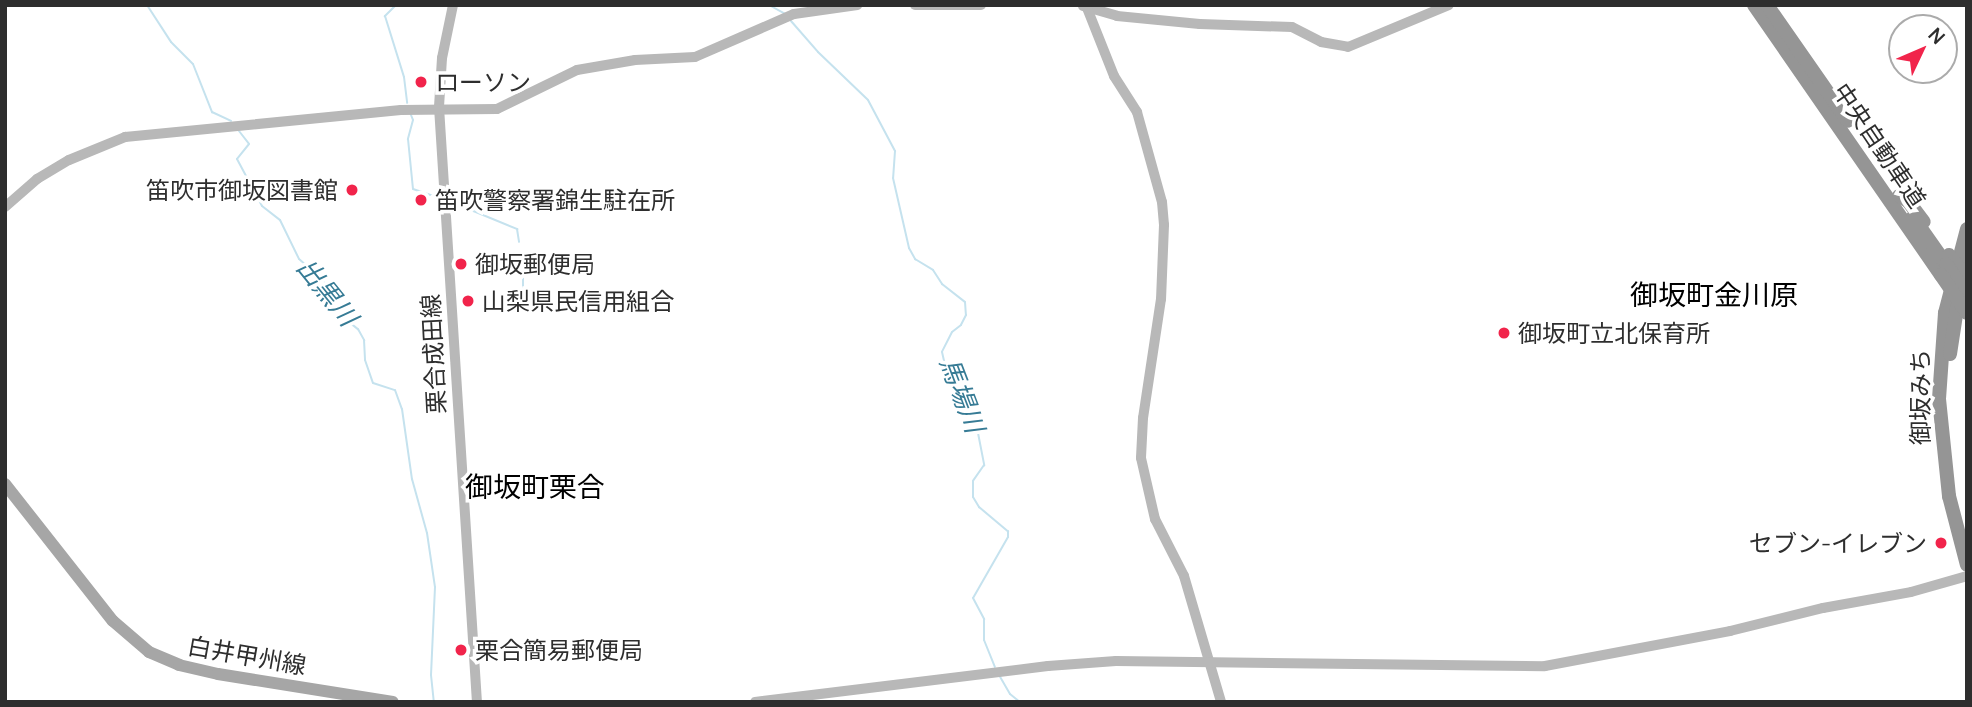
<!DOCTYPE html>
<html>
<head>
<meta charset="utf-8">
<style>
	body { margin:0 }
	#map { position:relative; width:1972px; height:707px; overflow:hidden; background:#fff; font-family:Manrope,"Noto Sans JP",sans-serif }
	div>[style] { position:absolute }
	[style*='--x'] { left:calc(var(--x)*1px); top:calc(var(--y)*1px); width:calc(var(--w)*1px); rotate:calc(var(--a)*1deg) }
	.stream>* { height:2px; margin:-1px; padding:0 1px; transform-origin:1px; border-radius:1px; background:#c5e2ee }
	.secondary>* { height:10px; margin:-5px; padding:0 5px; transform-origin:5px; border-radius:5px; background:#b8b8b8 }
	.primary>* { height:12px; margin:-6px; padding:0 6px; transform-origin:6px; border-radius:6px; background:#a6a6a6 }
	.highway>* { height:14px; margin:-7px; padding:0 7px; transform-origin:7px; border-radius:7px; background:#959595 }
	.highway-bridge>* { height:14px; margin:-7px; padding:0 7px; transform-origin:7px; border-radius:7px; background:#959595 }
	.dots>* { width:19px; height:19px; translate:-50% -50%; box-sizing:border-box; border:4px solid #fff; border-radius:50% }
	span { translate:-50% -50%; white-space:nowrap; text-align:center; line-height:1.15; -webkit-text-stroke:7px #fff; paint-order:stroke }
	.poi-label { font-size:24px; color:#2e2e2e }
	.left { translate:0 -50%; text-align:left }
	.right { translate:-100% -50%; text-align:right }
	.street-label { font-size:24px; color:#2e2e2e }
	.water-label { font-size:26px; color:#367b95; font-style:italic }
	.quarter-label { font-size:28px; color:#000 }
	.frame { position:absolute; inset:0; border:7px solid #2e2e2e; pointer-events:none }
	.north { position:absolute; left:1888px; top:14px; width:70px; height:70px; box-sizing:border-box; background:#fff; border:2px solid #ababab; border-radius:50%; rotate:46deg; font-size:19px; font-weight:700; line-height:28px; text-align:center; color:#2e2e2e }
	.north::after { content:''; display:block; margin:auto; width:24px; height:32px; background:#f1244b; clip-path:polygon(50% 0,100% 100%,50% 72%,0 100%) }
</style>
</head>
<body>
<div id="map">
	<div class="stream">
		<i style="--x:147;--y:5;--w:44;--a:57"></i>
		<i style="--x:171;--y:42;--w:31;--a:45"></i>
		<i style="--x:193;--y:64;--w:52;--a:68.4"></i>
		<i style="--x:212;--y:112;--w:21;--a:25"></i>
		<i style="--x:396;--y:5;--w:16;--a:135"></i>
		<i style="--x:385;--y:16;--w:64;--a:72.7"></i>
		<i style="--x:404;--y:77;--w:26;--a:83"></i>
		<i style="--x:769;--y:5;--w:18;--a:29"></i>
		<i style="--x:791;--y:21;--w:41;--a:48.9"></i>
		<i style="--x:818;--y:52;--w:69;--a:43.8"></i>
		<i style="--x:868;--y:100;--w:58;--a:62.1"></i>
		<i style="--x:895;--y:151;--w:27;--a:94"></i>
		<i style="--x:893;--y:178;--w:72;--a:77.1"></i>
		<i style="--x:909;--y:248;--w:13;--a:61"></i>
		<i style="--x:915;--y:259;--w:21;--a:31"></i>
		<i style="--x:933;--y:270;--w:17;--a:57"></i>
		<i style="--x:942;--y:284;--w:29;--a:38"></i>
		<i style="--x:965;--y:302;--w:13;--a:86"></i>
		<i style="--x:966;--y:315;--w:11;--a:117"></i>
		<i style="--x:961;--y:325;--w:11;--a:142"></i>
		<i style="--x:952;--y:332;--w:22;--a:117"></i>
		<i style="--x:942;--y:352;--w:13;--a:77"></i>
		<i style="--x:945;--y:365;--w:27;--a:48"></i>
		<i style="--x:963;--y:385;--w:26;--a:81"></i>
		<i style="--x:967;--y:411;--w:25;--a:63"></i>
		<i style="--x:978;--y:433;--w:33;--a:79"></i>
		<i style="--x:984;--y:465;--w:19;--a:125"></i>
		<i style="--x:973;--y:481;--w:16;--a:90"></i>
		<i style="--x:973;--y:497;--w:12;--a:59"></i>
		<i style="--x:979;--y:507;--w:38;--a:40"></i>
		<i style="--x:1008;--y:531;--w:6;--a:90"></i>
		<i style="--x:1008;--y:537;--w:70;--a:119.8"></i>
		<i style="--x:973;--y:598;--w:24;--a:62"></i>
		<i style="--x:984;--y:619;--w:21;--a:90"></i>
		<i style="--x:984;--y:640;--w:29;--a:68"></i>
		<i style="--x:411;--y:115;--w:5;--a:68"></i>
		<i style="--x:413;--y:120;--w:20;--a:105"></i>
		<i style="--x:408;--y:139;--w:50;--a:84.3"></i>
		<i style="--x:413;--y:189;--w:24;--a:19"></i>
		<i style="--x:239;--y:131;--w:16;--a:52"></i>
		<i style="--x:249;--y:144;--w:19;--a:129"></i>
		<i style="--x:237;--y:159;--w:53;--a:62"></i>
		<i style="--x:262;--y:206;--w:23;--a:38"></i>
		<i style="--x:280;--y:220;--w:43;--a:64"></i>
		<i style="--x:299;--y:259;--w:32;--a:41"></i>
		<i style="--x:323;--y:280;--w:31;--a:71"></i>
		<i style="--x:333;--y:309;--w:32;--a:39"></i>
		<i style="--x:358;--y:329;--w:13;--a:61"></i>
		<i style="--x:364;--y:340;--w:20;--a:87"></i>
		<i style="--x:365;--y:360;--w:24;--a:71"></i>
		<i style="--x:373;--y:383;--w:23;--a:18"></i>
		<i style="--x:395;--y:390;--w:20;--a:70"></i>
		<i style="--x:402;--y:409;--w:71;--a:81.9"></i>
		<i style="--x:412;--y:479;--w:56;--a:74.5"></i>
		<i style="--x:427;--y:533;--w:55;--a:81.6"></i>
		<i style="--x:435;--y:587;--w:88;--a:92.6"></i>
		<i style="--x:431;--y:675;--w:27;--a:84"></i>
		<i style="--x:449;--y:201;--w:74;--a:22.4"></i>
		<i style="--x:517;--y:229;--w:13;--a:81"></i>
		<i style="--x:523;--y:295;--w:23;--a:-90"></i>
		<i style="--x:5;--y:673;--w:14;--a:90"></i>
		<i style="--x:999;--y:675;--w:22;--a:60"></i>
		<i style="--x:1010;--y:694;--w:13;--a:39"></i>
	</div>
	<div class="secondary">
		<i style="--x:453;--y:5;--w:54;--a:101.7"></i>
		<i style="--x:442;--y:58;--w:49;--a:93.5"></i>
		<i style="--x:439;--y:107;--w:596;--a:86.35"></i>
		<i style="--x:915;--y:5;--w:66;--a:0"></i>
		<i style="--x:1083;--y:6;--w:35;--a:16"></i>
		<i style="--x:1117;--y:16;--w:83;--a:5.5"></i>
		<i style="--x:1200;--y:24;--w:92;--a:1.9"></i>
		<i style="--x:1292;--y:27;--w:33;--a:27"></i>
		<i style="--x:1321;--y:42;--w:27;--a:10"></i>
		<i style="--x:1348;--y:47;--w:109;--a:-22.6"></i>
		<i style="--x:1087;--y:8;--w:73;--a:68.3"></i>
		<i style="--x:1114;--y:76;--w:43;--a:57.4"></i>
		<i style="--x:1137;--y:112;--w:93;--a:74.5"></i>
		<i style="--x:1162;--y:202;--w:23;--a:85"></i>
		<i style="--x:1164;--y:225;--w:74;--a:92.3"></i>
		<i style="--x:1161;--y:299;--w:120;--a:98.6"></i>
		<i style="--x:1143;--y:418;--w:40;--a:92.9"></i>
		<i style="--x:1141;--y:458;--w:63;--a:77.1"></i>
		<i style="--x:1155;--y:519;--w:64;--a:63"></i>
		<i style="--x:1184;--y:576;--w:131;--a:73.6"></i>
		<i style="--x:5;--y:207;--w:43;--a:-41.2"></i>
		<i style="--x:37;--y:179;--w:37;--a:-31"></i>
		<i style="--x:69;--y:160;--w:61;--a:-22.3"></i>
		<i style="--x:125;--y:137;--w:277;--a:-5.6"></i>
		<i style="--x:401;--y:110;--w:96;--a:-0.6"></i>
		<i style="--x:497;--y:109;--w:89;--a:-26"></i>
		<i style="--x:577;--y:70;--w:59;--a:-9.8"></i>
		<i style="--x:635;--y:60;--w:60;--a:-2.9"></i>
		<i style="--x:695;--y:57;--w:108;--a:-23.5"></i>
		<i style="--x:794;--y:14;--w:64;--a:-8.1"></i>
		<i style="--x:755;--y:702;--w:295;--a:-7"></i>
		<i style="--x:1048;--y:666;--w:68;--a:-4.2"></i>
		<i style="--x:1116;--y:661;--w:429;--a:0.7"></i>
		<i style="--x:1545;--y:666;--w:188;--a:-10.7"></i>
		<i style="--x:1730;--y:631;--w:96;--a:-13.9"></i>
		<i style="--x:1823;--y:608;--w:89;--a:-10.3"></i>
		<i style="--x:1911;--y:592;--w:58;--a:-15.9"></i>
	</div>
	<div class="primary">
		<i style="--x:5;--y:484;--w:174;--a:51.8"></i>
		<i style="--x:113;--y:621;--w:48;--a:40.7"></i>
		<i style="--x:149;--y:652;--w:33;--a:23"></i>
		<i style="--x:179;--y:665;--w:40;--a:13"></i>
		<i style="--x:218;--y:674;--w:177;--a:9.1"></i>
	</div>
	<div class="highway">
		<i style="--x:1754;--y:5;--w:328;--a:55.3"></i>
		<i style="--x:1767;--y:5;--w:141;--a:55.1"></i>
		<i style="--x:1899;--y:196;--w:10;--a:29"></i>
		<i style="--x:1908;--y:201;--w:26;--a:53"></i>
		<i style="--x:1913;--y:217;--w:57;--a:54.9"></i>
		<i style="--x:1967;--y:229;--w:87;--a:104.7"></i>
		<i style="--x:1945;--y:313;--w:86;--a:94"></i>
		<i style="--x:1939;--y:399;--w:98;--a:84.1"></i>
		<i style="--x:1949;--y:496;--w:71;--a:75.4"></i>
		<i style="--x:1950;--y:354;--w:60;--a:-81.3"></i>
	</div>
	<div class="highway-bridge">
		<i style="--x:1949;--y:255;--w:29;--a:52"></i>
		<i style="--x:1946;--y:264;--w:37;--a:56"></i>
		<i style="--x:1941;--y:275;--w:46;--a:55.6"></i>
	</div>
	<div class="dots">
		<i style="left:421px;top:82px;background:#f1244b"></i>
		<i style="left:352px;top:190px;background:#f1244b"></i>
		<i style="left:421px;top:200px;background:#f1244b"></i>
		<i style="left:461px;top:264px;background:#f1244b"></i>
		<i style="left:468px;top:301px;background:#f1244b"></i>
		<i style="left:1504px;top:333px;background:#f1244b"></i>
		<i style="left:1941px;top:543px;background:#f1244b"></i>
		<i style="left:461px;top:650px;background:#f1244b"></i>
	</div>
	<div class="poi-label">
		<span class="left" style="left:435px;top:82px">ローソン</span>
		<span class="right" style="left:338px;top:190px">笛吹市御坂図書館</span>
		<span class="left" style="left:435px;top:200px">笛吹警察署錦生駐在所</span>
		<span class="left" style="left:475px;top:264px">御坂郵便局</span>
		<span class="left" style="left:482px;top:301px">山梨県民信用組合</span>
		<span class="left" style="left:1518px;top:333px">御坂町立北保育所</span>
		<span class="right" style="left:1927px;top:543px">セブン-イレブン</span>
		<span class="left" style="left:475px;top:650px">栗合簡易郵便局</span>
	</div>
	<div class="street-label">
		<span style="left:1880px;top:145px;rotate:56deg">中央自動車道</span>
		<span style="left:433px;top:354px;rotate:-93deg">栗合成田線</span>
		<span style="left:1920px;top:397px;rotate:-90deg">御坂みち</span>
		<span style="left:247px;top:655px;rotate:10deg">白井甲州線</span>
	</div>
	<div class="water-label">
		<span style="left:327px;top:292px;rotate:51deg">出黒川</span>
		<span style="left:962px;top:395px;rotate:69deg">馬場川</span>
	</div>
	<div class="quarter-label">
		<span style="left:1714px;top:294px">御坂町金川原</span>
		<span style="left:535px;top:486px">御坂町栗合</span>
	</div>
	<div class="frame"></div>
	<div class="north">N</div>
</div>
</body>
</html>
